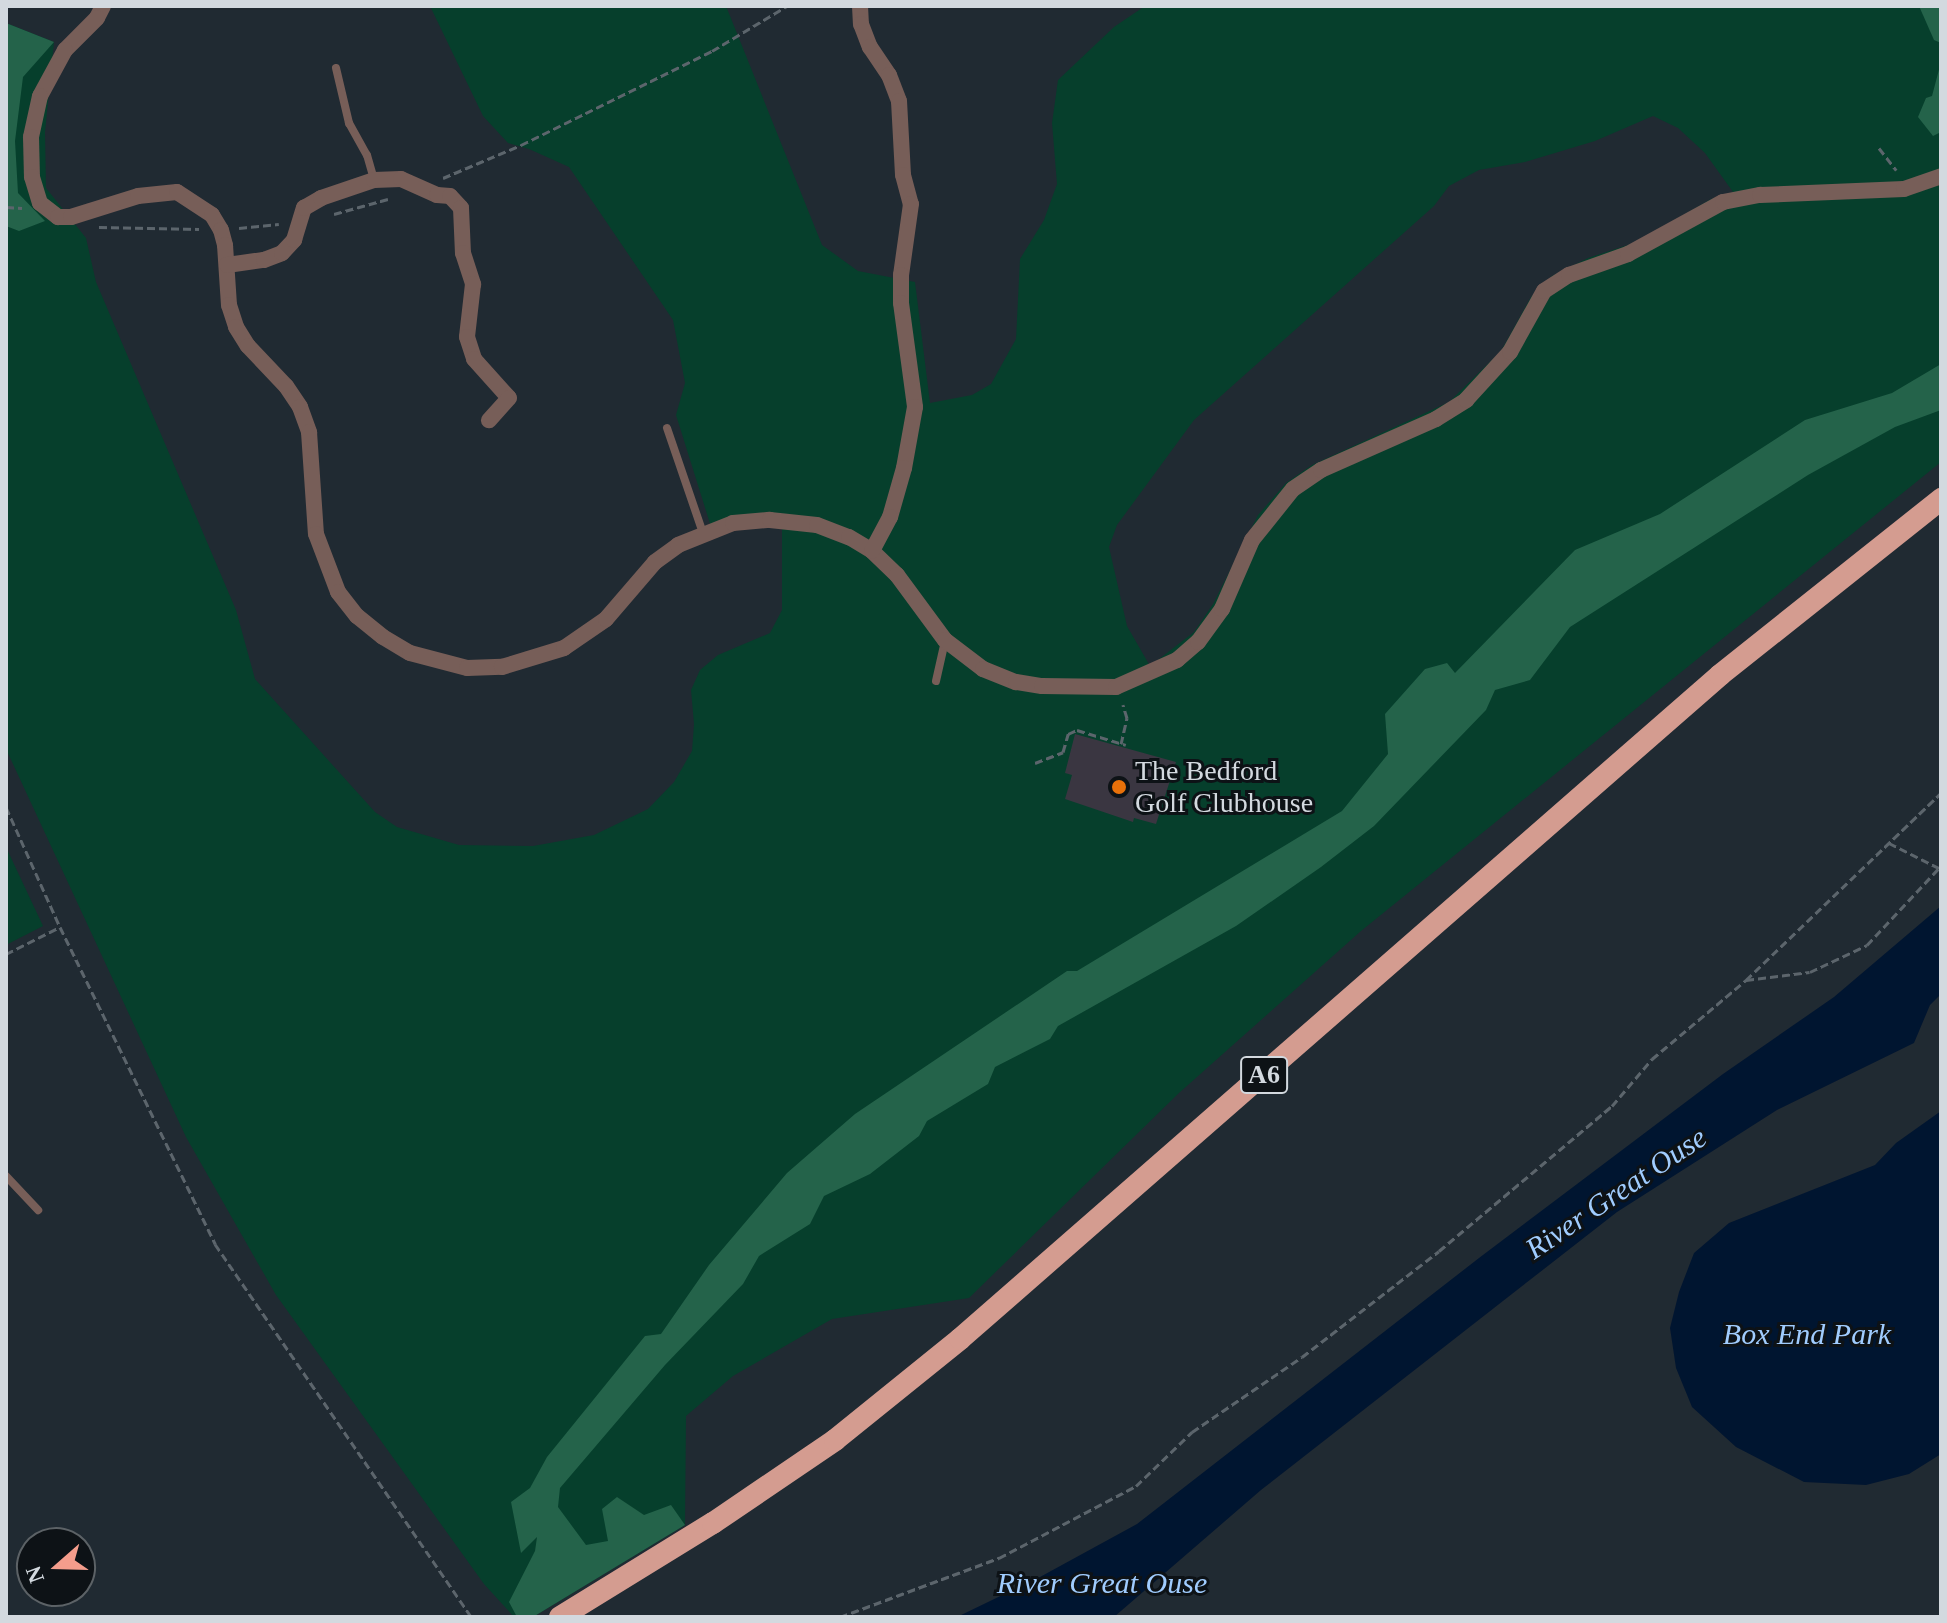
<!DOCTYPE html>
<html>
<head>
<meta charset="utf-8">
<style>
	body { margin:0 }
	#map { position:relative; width:1947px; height:1623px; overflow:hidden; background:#202a32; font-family:"Times New Roman",serif }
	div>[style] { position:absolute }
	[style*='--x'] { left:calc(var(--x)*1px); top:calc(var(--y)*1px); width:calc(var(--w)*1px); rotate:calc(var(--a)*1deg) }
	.green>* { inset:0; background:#063f2c }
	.forest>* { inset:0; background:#24634a }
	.water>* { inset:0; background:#001530 }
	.building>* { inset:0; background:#3a3641 }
	.path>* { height:3px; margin-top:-1.5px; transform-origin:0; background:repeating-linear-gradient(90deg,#5c656c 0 8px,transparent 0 12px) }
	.service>* { height:8px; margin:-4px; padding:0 4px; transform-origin:4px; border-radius:4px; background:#775e58 }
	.minor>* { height:16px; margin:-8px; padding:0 8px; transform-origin:8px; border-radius:8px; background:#775e58 }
	.trunk>* { height:22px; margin:-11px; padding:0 11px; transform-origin:11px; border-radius:11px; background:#d49c90 }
	.dots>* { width:22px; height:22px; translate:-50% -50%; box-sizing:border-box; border:4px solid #0d1216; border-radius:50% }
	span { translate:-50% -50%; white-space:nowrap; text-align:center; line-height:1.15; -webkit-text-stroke:6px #0d1216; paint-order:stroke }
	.shield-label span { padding:2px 6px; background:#0d1216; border:2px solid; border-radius:6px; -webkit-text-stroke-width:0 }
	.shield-label { font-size:26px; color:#d3d9df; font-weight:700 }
	.poi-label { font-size:28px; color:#d3d9df }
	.left { translate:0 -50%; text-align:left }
	.water-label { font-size:30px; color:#a0ccfe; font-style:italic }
	.frame { position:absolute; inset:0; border:8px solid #d3d9df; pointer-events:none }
	.north { position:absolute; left:16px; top:1527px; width:80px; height:80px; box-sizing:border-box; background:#0d1216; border:2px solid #5c6266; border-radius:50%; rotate:250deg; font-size:22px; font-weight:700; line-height:32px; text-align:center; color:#d3d9df }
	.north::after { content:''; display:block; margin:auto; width:28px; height:36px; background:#f49d8c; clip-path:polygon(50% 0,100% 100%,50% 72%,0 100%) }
</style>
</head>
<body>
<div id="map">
	<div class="green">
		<i style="clip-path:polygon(evenodd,430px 6px,726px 6px,822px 245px,858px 271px,915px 282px,930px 403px,972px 395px,991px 384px,1016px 339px,1020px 259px,1044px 220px,1057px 184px,1052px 123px,1058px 80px,1114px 27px,1145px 6px,1941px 6px,1941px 462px,1361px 931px,1179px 1093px,969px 1298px,832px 1319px,733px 1376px,686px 1416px,685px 1525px,533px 1617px,514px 1617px,484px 1584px,276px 1295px,186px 1137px,6px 749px,6px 23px,54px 42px,45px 132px,46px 188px,86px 238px,96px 282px,236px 610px,255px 679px,375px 812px,397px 827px,459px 845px,533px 846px,594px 835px,648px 809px,674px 782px,692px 751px,694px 724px,691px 690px,700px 670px,718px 655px,770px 633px,782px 610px,782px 521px,712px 530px,676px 415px,685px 383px,673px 320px,569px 167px,529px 149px,508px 143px,483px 116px,430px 6px,1653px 116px,1678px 128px,1705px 153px,1733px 192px,1711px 199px,1637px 242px,1588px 258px,1552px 276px,1531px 297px,1501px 351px,1449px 402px,1312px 465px,1286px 483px,1258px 515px,1213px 604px,1194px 632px,1150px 666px,1127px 626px,1109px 547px,1117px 525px,1194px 420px,1434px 206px,1449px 186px,1479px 170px,1525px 162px,1595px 141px,1653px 116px)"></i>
		<i style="clip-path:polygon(6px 847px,43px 926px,6px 945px)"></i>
	</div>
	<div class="forest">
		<i style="clip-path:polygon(1919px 6px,1941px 6px,1941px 43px,1934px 40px)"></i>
		<i style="clip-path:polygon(6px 23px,54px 42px,23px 77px,15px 141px,18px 193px,45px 221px,19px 231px,6px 226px)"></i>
		<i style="clip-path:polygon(1941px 62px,1941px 132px,1933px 136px,1918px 117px,1926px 98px,1932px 96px)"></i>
		<i style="clip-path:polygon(1941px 364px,1941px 410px,1895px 427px,1808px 475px,1570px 627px,1530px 680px,1495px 690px,1486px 710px,1374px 826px,1321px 867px,1236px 926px,1058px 1026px,1050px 1039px,995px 1067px,988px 1084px,927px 1121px,919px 1136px,870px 1174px,824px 1196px,810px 1224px,759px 1256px,743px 1284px,665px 1365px,560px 1488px,558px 1507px,586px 1545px,608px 1541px,602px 1509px,617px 1497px,644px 1515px,671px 1505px,685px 1525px,533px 1617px,517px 1617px,509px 1602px,535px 1551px,537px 1537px,521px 1553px,511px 1502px,530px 1488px,547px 1457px,645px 1336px,661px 1334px,709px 1265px,787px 1173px,855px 1114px,1067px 971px,1077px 971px,1342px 811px,1388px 754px,1385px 714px,1425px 669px,1447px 663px,1455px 673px,1575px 550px,1660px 514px,1805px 420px,1892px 393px)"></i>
	</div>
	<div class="water">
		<i style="clip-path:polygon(1941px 906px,1941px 994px,1930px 1005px,1914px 1043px,1777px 1110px,1617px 1212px,1261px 1490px,1114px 1617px,957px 1617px,1040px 1577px,1137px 1524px,1479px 1258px,1723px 1074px,1834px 997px)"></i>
		<i style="clip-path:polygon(1941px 1111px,1941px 1454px,1909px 1474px,1866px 1485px,1804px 1482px,1736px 1447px,1692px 1407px,1676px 1368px,1670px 1328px,1679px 1292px,1694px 1253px,1729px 1223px,1875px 1165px,1896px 1143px)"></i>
	</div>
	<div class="building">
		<i style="clip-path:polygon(1075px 734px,1176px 762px,1156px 824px,1134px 818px,1133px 822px,1065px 799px,1072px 775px,1065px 773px)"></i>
	</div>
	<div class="path">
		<i style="--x:1879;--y:148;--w:28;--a:52"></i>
		<i style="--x:443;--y:178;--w:85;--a:-22.9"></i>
		<i style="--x:521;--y:145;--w:213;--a:-26.2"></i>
		<i style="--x:712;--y:51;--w:87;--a:-31"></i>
		<i style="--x:6;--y:207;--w:16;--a:4"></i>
		<i style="--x:334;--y:214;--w:56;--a:-15.5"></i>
		<i style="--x:99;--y:227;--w:100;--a:1.1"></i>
		<i style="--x:239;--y:228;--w:40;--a:-5.7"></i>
		<i style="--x:1121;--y:744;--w:27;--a:-77"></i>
		<i style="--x:1127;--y:718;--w:14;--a:-107"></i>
		<i style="--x:1035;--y:763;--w:30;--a:-21"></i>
		<i style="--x:1063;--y:752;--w:19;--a:-74"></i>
		<i style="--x:1068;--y:734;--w:10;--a:-24"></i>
		<i style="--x:1077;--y:730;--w:51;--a:17"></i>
		<i style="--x:6;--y:807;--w:132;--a:65.8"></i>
		<i style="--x:60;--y:927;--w:353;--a:63.9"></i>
		<i style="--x:215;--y:1244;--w:452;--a:55.5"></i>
		<i style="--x:1889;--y:843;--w:56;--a:26.6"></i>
		<i style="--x:6;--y:954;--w:60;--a:-26.6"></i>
		<i style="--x:1746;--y:980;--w:270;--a:-43.8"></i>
		<i style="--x:840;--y:1617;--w:170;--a:-20.4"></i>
		<i style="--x:999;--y:1558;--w:155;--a:-27.7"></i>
		<i style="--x:1136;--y:1486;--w:78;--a:-44"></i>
		<i style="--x:1192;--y:1432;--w:133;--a:-34.3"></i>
		<i style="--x:1302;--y:1357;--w:173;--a:-37.7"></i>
		<i style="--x:1439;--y:1251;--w:226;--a:-40"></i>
		<i style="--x:1612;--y:1106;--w:62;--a:-49.6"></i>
		<i style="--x:1652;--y:1059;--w:123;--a:-40"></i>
		<i style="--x:1746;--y:980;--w:64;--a:-7.1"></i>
		<i style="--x:1810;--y:972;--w:63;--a:-25.3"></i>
		<i style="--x:1867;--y:945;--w:108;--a:-46.9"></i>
	</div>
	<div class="service">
		<i style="--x:336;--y:68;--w:57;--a:76.7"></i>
		<i style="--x:349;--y:123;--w:37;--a:61"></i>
		<i style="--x:367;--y:155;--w:26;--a:74"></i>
		<i style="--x:667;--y:428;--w:111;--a:71.1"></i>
		<i style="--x:936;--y:681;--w:41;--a:-77.3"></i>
		<i style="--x:6;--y:1176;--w:47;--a:46.7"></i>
	</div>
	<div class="minor">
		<i style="--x:103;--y:6;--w:13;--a:117"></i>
		<i style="--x:97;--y:18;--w:45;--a:135"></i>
		<i style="--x:65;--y:50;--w:52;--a:118.5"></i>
		<i style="--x:40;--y:96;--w:42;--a:102.4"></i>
		<i style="--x:31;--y:137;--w:40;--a:88.6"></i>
		<i style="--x:32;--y:177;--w:27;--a:73"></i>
		<i style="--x:40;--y:203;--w:23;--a:38"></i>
		<i style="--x:58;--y:217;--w:13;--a:0"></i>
		<i style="--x:71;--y:217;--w:70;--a:-17.4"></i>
		<i style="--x:138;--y:196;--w:39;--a:-6"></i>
		<i style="--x:177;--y:192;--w:42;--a:33.3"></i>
		<i style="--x:212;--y:215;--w:17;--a:59"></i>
		<i style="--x:221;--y:230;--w:16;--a:75"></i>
		<i style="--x:225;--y:245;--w:60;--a:86.2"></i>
		<i style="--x:229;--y:305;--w:23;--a:72"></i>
		<i style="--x:236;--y:327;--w:22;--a:58"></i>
		<i style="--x:248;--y:346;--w:55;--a:46.5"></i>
		<i style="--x:286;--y:386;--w:25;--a:56"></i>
		<i style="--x:300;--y:407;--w:27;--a:70"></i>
		<i style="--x:309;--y:432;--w:102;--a:86.1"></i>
		<i style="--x:316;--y:534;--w:62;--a:69.2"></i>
		<i style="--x:338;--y:592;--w:31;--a:52"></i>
		<i style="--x:357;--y:616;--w:33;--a:39"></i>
		<i style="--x:383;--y:637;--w:31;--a:31"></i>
		<i style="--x:410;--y:653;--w:59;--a:14.7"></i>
		<i style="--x:467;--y:668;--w:35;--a:-2"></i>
		<i style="--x:502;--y:667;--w:65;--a:-17"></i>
		<i style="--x:564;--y:648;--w:51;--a:-34.6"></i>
		<i style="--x:606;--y:619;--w:75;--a:-49.3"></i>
		<i style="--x:655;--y:562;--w:29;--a:-36"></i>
		<i style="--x:678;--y:545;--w:59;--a:-21.8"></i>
		<i style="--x:733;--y:523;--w:37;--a:-5"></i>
		<i style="--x:770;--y:520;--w:47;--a:6.1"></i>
		<i style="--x:817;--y:525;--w:34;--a:21"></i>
		<i style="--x:849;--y:537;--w:27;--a:31"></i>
		<i style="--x:872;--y:551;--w:35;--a:44"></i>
		<i style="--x:897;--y:575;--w:81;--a:53.6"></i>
		<i style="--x:945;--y:640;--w:48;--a:37.3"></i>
		<i style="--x:983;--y:669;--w:35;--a:22"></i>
		<i style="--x:1016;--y:682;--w:26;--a:9"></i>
		<i style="--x:1042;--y:686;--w:74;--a:0.8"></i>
		<i style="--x:1116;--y:687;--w:67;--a:-23.9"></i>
		<i style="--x:1177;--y:660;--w:28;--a:-41"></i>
		<i style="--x:1198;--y:642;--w:41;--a:-54"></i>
		<i style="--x:1222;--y:609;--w:75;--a:-66.5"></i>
		<i style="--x:1252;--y:540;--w:65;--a:-51.2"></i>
		<i style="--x:1293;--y:489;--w:34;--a:-34"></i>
		<i style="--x:1321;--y:470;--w:126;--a:-23.9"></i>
		<i style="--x:1436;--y:419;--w:36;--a:-32"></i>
		<i style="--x:1466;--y:400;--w:65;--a:-47.5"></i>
		<i style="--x:1510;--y:352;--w:70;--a:-60.9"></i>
		<i style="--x:1544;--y:291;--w:30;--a:-33"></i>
		<i style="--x:1569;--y:275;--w:63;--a:-19.6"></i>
		<i style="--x:1628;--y:254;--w:108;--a:-28.7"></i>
		<i style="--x:1723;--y:202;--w:38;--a:-11"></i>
		<i style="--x:1760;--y:195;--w:144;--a:-2.4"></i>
		<i style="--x:1904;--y:189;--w:39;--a:-19"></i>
		<i style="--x:860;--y:6;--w:18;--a:87"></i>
		<i style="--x:861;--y:24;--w:25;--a:69"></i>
		<i style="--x:870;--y:47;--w:34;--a:56"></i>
		<i style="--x:889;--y:75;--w:28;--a:69"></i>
		<i style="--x:899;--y:101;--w:74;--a:86.9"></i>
		<i style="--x:903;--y:175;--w:30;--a:75"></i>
		<i style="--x:911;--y:204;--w:72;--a:98"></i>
		<i style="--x:901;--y:275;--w:28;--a:90"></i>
		<i style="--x:901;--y:303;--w:105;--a:82.3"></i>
		<i style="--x:915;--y:407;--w:62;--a:100.2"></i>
		<i style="--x:904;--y:468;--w:51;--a:105.9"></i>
		<i style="--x:890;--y:517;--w:38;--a:118"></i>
		<i style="--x:227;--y:265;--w:37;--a:-8"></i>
		<i style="--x:264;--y:260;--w:19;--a:-21"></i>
		<i style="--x:282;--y:253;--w:18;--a:-47"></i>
		<i style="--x:294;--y:240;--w:34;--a:-73"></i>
		<i style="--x:304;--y:208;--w:20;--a:-30"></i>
		<i style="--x:321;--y:198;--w:56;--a:-18.8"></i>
		<i style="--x:374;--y:180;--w:27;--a:-2"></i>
		<i style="--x:401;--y:179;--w:39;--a:24"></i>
		<i style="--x:437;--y:195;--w:13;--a:4"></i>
		<i style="--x:450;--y:196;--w:16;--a:47"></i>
		<i style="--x:461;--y:208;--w:45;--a:87.5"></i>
		<i style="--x:463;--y:253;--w:33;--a:72"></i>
		<i style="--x:473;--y:284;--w:53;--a:96.5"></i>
		<i style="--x:467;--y:337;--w:23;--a:72"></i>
		<i style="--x:474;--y:359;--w:52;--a:48.1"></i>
		<i style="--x:509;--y:398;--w:30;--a:132"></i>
	</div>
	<div class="trunk">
		<i style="--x:560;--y:1617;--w:180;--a:-31.6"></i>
		<i style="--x:713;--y:1523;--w:148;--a:-34.2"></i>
		<i style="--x:835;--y:1440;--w:161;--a:-38.9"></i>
		<i style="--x:960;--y:1339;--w:1009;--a:-41.14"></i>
		<i style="--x:1720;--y:675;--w:283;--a:-38.5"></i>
	</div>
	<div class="dots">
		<i style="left:1119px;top:787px;background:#e8710a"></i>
	</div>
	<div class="shield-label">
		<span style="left:1264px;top:1075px">A6</span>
	</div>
	<div class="poi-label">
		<span class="left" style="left:1135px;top:787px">The Bedford<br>Golf Clubhouse</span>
	</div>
	<div class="water-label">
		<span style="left:1616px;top:1193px;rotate:-34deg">River Great Ouse</span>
		<span style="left:1807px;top:1334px">Box End Park</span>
		<span style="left:1102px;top:1583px">River Great Ouse</span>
	</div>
	<div class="frame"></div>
	<div class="north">N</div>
</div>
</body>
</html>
